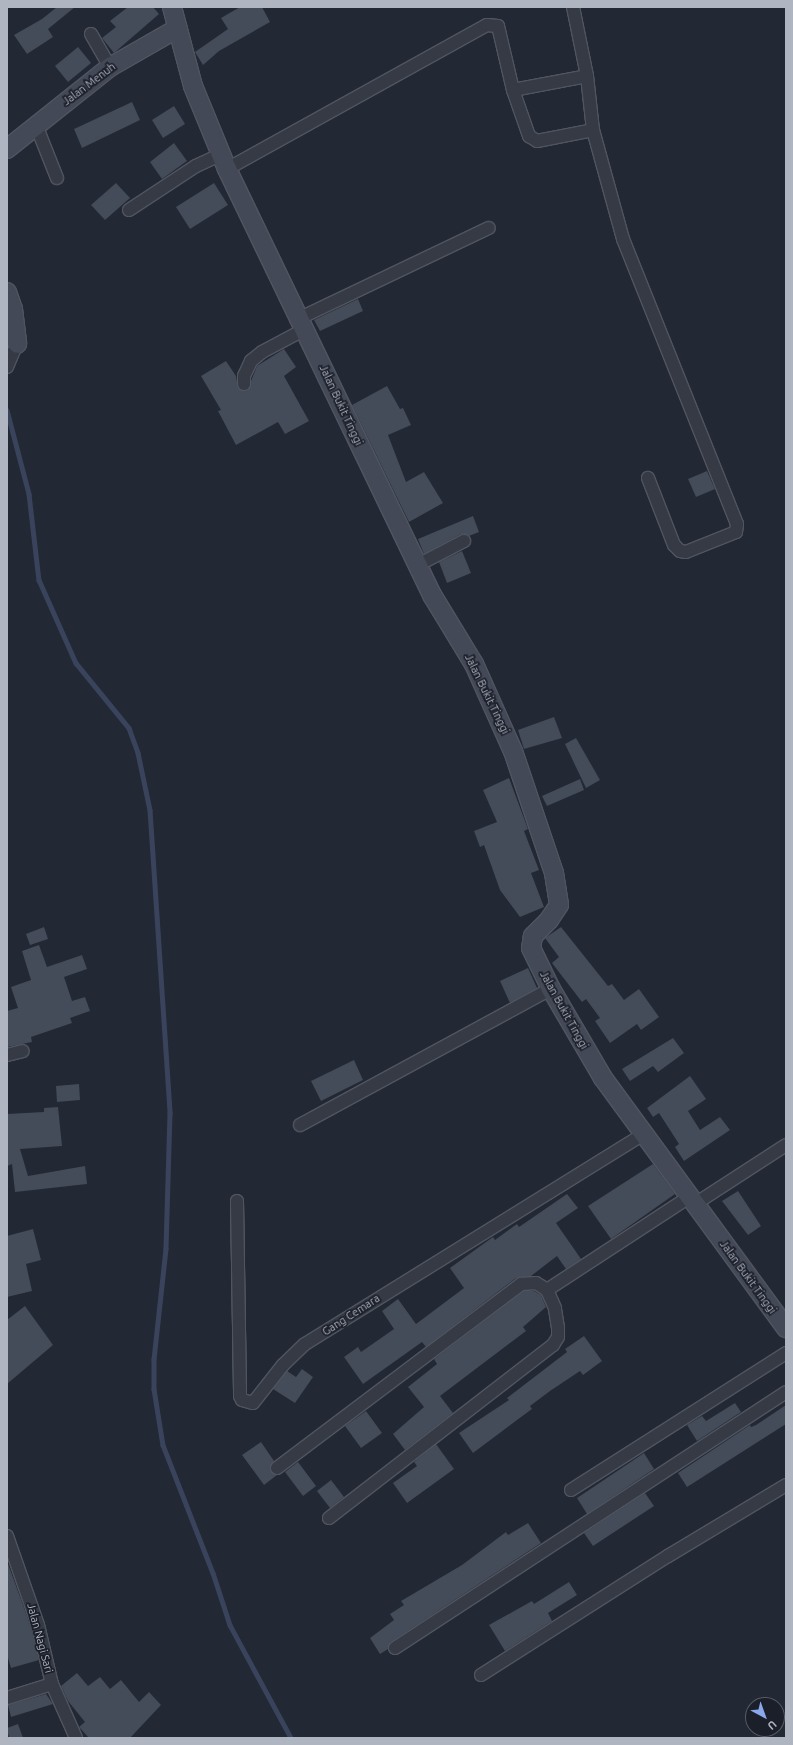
<!DOCTYPE html>
<html>
<head>
<meta charset="utf-8">
<style>
	body { margin:0 }
	#map { position:relative; width:793px; height:1745px; overflow:hidden; background:#222834; font-family:Ubuntu,sans-serif }
	div>[style] { position:absolute }
	[style*='--x'] { left:calc(var(--x)*1px); top:calc(var(--y)*1px); width:calc(var(--w)*1px); rotate:calc(var(--a)*1deg) }
	.stream>* { height:4.5px; margin:-2.25px; padding:0 2.25px; transform-origin:2.25px; border-radius:2.25px; background:#39445c }
	.building>* { inset:0; background:#444b59 }
	.roads { filter:drop-shadow(1px 0 #505560) drop-shadow(-1px 0 #505560) drop-shadow(0 1px #505560) drop-shadow(0 -1px #505560) }
	.street>* { height:12px; margin:-6px; padding:0 6px; transform-origin:6px; border-radius:6px; background:#353a45 }
	.secondary>* { height:18px; margin:-9px; padding:0 9px; transform-origin:9px; border-radius:9px; background:#444958 }
	span { translate:-50% -50%; white-space:nowrap; text-align:center; line-height:1.15; -webkit-text-stroke:3.5px #1b1f2a; paint-order:stroke }
	.street-label { font-size:11px; color:#b0b5c2 }
	.frame { position:absolute; inset:0; border:8px solid #b0b5c2; pointer-events:none }
	.north { position:absolute; left:745px; top:1697px; width:40px; height:40px; box-sizing:border-box; background:#1b1f2a; border:1px solid #575b67; border-radius:50%; rotate:139deg; font-size:11px; font-weight:700; line-height:16px; text-align:center; color:#b0b5c2 }
	.north::after { content:''; display:block; margin:auto; width:14px; height:18px; background:#8ba7eb; clip-path:polygon(50% 0,100% 100%,50% 72%,0 100%) }
</style>
</head>
<body>
<div id="map">
	<div class="stream">
		<i style="--x:7;--y:410;--w:87;--a:75.3"></i>
		<i style="--x:29;--y:494;--w:87;--a:83.4"></i>
		<i style="--x:39;--y:580;--w:91;--a:66"></i>
		<i style="--x:76;--y:663;--w:84;--a:50.8"></i>
		<i style="--x:129;--y:728;--w:27;--a:70"></i>
		<i style="--x:138;--y:753;--w:58;--a:78.1"></i>
		<i style="--x:150;--y:810;--w:304;--a:86.2"></i>
		<i style="--x:170;--y:1113;--w:136;--a:91.7"></i>
		<i style="--x:166;--y:1249;--w:111;--a:96.2"></i>
		<i style="--x:154;--y:1359;--w:30;--a:90"></i>
		<i style="--x:154;--y:1389;--w:57;--a:80.9"></i>
		<i style="--x:163;--y:1445;--w:137;--a:68.7"></i>
		<i style="--x:213;--y:1573;--w:55;--a:71.9"></i>
		<i style="--x:230;--y:1625;--w:128;--a:61.6"></i>
	</div>
	<div class="building">
		<i style="clip-path:polygon(57px 7px,75px 7px,48px 29px,53px 37px,27px 54px,14px 35px,42px 19px)"></i>
		<i style="clip-path:polygon(128px 7px,153px 7px,159px 14px,114px 53px,102px 38px,116px 27px,110px 21px)"></i>
		<i style="clip-path:polygon(240px 7px,262px 7px,270px 22px,219px 51px,203px 65px,195px 52px,228px 29px,221px 18px)"></i>
		<i style="clip-path:polygon(78px 47px,91px 63px,68px 82px,55px 66px)"></i>
		<i style="clip-path:polygon(132px 102px,140px 120px,82px 148px,74px 129px)"></i>
		<i style="clip-path:polygon(174px 106px,185px 124px,163px 138px,152px 120px)"></i>
		<i style="clip-path:polygon(174px 143px,187px 161px,162px 179px,150px 162px)"></i>
		<i style="clip-path:polygon(116px 183px,130px 198px,105px 220px,91px 205px)"></i>
		<i style="clip-path:polygon(214px 183px,228px 205px,190px 229px,176px 207px)"></i>
		<i style="clip-path:polygon(358px 299px,363px 311px,320px 331px,314px 320px)"></i>
		<i style="clip-path:polygon(284px 349px,296px 367px,284px 376px,309px 421px,285px 434px,278px 422px,236px 445px,218px 411px,221px 410px,201px 376px,226px 361px,236px 376px,238px 388px,247px 391px,257px 366px)"></i>
		<i style="clip-path:polygon(387px 386px,400px 409px,403px 408px,411px 425px,388px 435px,406px 482px,424px 472px,443px 503px,409px 522px,352px 405px)"></i>
		<i style="clip-path:polygon(707px 471px,715px 489px,696px 497px,688px 479px)"></i>
		<i style="clip-path:polygon(473px 516px,479px 532px,469px 536px,461px 534px,424px 554px,418px 539px)"></i>
		<i style="clip-path:polygon(462px 551px,471px 573px,447px 583px,439px 562px)"></i>
		<i style="clip-path:polygon(554px 717px,562px 738px,524px 749px,518px 730px)"></i>
		<i style="clip-path:polygon(576px 738px,600px 780px,586px 788px,565px 744px)"></i>
		<i style="clip-path:polygon(509px 778px,528px 829px,524px 831px,539px 870px,531px 873px,544px 907px,520px 917px,500px 890px,484px 845px,480px 847px,474px 831px,497px 822px,483px 790px)"></i>
		<i style="clip-path:polygon(580px 779px,584px 790px,547px 806px,542px 796px)"></i>
		<i style="clip-path:polygon(44px 927px,48px 939px,30px 945px,26px 934px)"></i>
		<i style="clip-path:polygon(561px 927px,608px 986px,612px 984px,624px 1000px,639px 989px,659px 1017px,641px 1030px,637px 1024px,610px 1043px,595px 1021px,600px 1018px,586px 999px,582px 1002px,552px 963px,559px 957px,545px 938px)"></i>
		<i style="clip-path:polygon(39px 945px,47px 967px,82px 955px,87px 969px,64px 977px,72px 1001px,85px 997px,90px 1011px,70px 1018px,72px 1023px,31px 1037px,32px 1042px,7px 1047px,7px 1011px,18px 1008px,11px 987px,31px 980px,22px 951px)"></i>
		<i style="clip-path:polygon(528px 968px,537px 988px,510px 1003px,500px 981px)"></i>
		<i style="clip-path:polygon(673px 1038px,684px 1053px,658px 1072px,653px 1066px,630px 1081px,622px 1069px)"></i>
		<i style="clip-path:polygon(354px 1060px,363px 1080px,321px 1101px,311px 1081px)"></i>
		<i style="clip-path:polygon(690px 1076px,706px 1099px,688px 1111px,700px 1130px,720px 1117px,730px 1130px,684px 1161px,675px 1147px,679px 1144px,659px 1113px,653px 1117px,647px 1108px)"></i>
		<i style="clip-path:polygon(79px 1084px,80px 1100px,57px 1102px,56px 1086px)"></i>
		<i style="clip-path:polygon(58px 1107px,62px 1146px,20px 1149px,28px 1176px,85px 1166px,87px 1184px,15px 1192px,12px 1164px,7px 1166px,7px 1114px,44px 1112px,44px 1108px)"></i>
		<i style="clip-path:polygon(653px 1164px,675px 1194px,611px 1239px,588px 1206px)"></i>
		<i style="clip-path:polygon(738px 1191px,761px 1226px,748px 1235px,722px 1201px)"></i>
		<i style="clip-path:polygon(567px 1194px,578px 1208px,556px 1223px,581px 1259px,566px 1269px,557px 1256px,531px 1276px,516px 1278px,426px 1347px,422px 1342px,363px 1384px,344px 1357px,358px 1347px,361px 1352px,394px 1329px,382px 1311px,398px 1299px,416px 1324px,464px 1288px,450px 1268px,493px 1237px,495px 1240px,517px 1224px,519px 1227px)"></i>
		<i style="clip-path:polygon(33px 1229px,41px 1260px,26px 1264px,32px 1291px,7px 1297px,7px 1236px)"></i>
		<i style="clip-path:polygon(524px 1291px,534px 1291px,541px 1295px,546px 1307px,523px 1327px,526px 1331px,440px 1396px,453px 1413px,405px 1450px,393px 1434px,424px 1407px,408px 1387px,437px 1364px,434px 1359px)"></i>
		<i style="clip-path:polygon(25px 1306px,53px 1345px,7px 1384px,7px 1320px)"></i>
		<i style="clip-path:polygon(584px 1336px,602px 1361px,583px 1375px,580px 1371px,550px 1391px,530px 1406px,532px 1409px,517px 1420px,473px 1453px,459px 1433px,509px 1400px,507px 1398px,567px 1352px,565px 1349px)"></i>
		<i style="clip-path:polygon(302px 1369px,313px 1377px,295px 1403px,273px 1389px,287px 1371px,296px 1377px)"></i>
		<i style="clip-path:polygon(735px 1403px,741px 1412px,697px 1441px,687px 1425px,702px 1416px,706px 1421px)"></i>
		<i style="clip-path:polygon(786px 1405px,786px 1424px,687px 1487px,678px 1473px,750px 1425px,751px 1427px,756px 1425px)"></i>
		<i style="clip-path:polygon(366px 1411px,382px 1433px,361px 1448px,345px 1426px)"></i>
		<i style="clip-path:polygon(261px 1442px,274px 1461px,270px 1469px,277px 1475px,264px 1485px,242px 1455px)"></i>
		<i style="clip-path:polygon(436px 1444px,454px 1469px,407px 1503px,393px 1483px,417px 1466px,414px 1462px)"></i>
		<i style="clip-path:polygon(644px 1453px,654px 1469px,587px 1514px,577px 1498px)"></i>
		<i style="clip-path:polygon(298px 1462px,316px 1486px,303px 1496px,285px 1472px)"></i>
		<i style="clip-path:polygon(331px 1480px,344px 1497px,330px 1508px,317px 1491px)"></i>
		<i style="clip-path:polygon(645px 1493px,654px 1506px,593px 1546px,584px 1533px)"></i>
		<i style="clip-path:polygon(528px 1523px,541px 1543px,391px 1642px,388px 1649px,380px 1654px,370px 1638px,394px 1620px,390px 1614px,404px 1605px,401px 1601px,462px 1565px,506px 1532px,508px 1535px)"></i>
		<i style="clip-path:polygon(7px 1561px,31px 1627px,39px 1660px,11px 1668px,7px 1655px)"></i>
		<i style="clip-path:polygon(569px 1582px,577px 1595px,548px 1613px,552px 1621px,505px 1651px,489px 1625px,532px 1601px,534px 1604px)"></i>
		<i style="clip-path:polygon(77px 1673px,88px 1686px,100px 1677px,110px 1689px,121px 1680px,139px 1702px,149px 1692px,161px 1705px,130px 1738px,89px 1738px,79px 1727px,85px 1722px,68px 1701px,61px 1686px)"></i>
		<i style="clip-path:polygon(46px 1694px,53px 1704px,11px 1717px,8px 1705px)"></i>
		<i style="clip-path:polygon(18px 1724px,23px 1738px,9px 1738px,7px 1728px)"></i>
	</div>
	<div class="roads">
		<div class="street">
			<i style="--x:573;--y:7;--w:70;--a:78.5"></i>
			<i style="--x:587;--y:76;--w:54;--a:83.7"></i>
			<i style="--x:91;--y:34;--w:38;--a:60"></i>
			<i style="--x:513;--y:90;--w:75;--a:-10.7"></i>
			<i style="--x:36;--y:125;--w:57;--a:68.4"></i>
			<i style="--x:227;--y:169;--w:297;--a:-29"></i>
			<i style="--x:487;--y:25;--w:11;--a:5"></i>
			<i style="--x:498;--y:26;--w:66;--a:76.8"></i>
			<i style="--x:513;--y:90;--w:49;--a:70.8"></i>
			<i style="--x:529;--y:136;--w:9;--a:32"></i>
			<i style="--x:537;--y:141;--w:57;--a:-11.1"></i>
			<i style="--x:593;--y:130;--w:113;--a:74.6"></i>
			<i style="--x:623;--y:239;--w:307;--a:68.2"></i>
			<i style="--x:737;--y:524;--w:8;--a:97"></i>
			<i style="--x:736;--y:532;--w:54;--a:158.2"></i>
			<i style="--x:686;--y:552;--w:6;--a:-171"></i>
			<i style="--x:680;--y:551;--w:8;--a:-135"></i>
			<i style="--x:674;--y:545;--w:72;--a:-111.2"></i>
			<i style="--x:129;--y:210;--w:80;--a:-33.3"></i>
			<i style="--x:196;--y:166;--w:29;--a:-25"></i>
			<i style="--x:300;--y:318;--w:209;--a:-25.5"></i>
			<i style="--x:7;--y:367;--w:25;--a:-67"></i>
			<i style="--x:244;--y:384;--w:8;--a:-90"></i>
			<i style="--x:244;--y:376;--w:17;--a:-65"></i>
			<i style="--x:251;--y:361;--w:14;--a:-39"></i>
			<i style="--x:262;--y:352;--w:49;--a:-28.1"></i>
			<i style="--x:418;--y:565;--w:52;--a:-27.6"></i>
			<i style="--x:7;--y:1055;--w:16;--a:-14"></i>
			<i style="--x:300;--y:1125;--w:285;--a:-28.5"></i>
			<i style="--x:237;--y:1201;--w:195;--a:89.1"></i>
			<i style="--x:240;--y:1396;--w:4;--a:63"></i>
			<i style="--x:242;--y:1400;--w:11;--a:15"></i>
			<i style="--x:253;--y:1403;--w:48;--a:-51.7"></i>
			<i style="--x:283;--y:1365;--w:30;--a:-44"></i>
			<i style="--x:305;--y:1344;--w:399;--a:-31.8"></i>
			<i style="--x:695;--y:1204;--w:108;--a:-33"></i>
			<i style="--x:277;--y:1468;--w:306;--a:-37"></i>
			<i style="--x:521;--y:1284;--w:15;--a:-4"></i>
			<i style="--x:536;--y:1283;--w:13;--a:32"></i>
			<i style="--x:571;--y:1490;--w:255;--a:-32.5"></i>
			<i style="--x:329;--y:1518;--w:283;--a:-37.7"></i>
			<i style="--x:553;--y:1345;--w:9;--a:-58"></i>
			<i style="--x:558;--y:1337;--w:9;--a:-90"></i>
			<i style="--x:558;--y:1328;--w:20;--a:-99"></i>
			<i style="--x:555;--y:1308;--w:20;--a:-114"></i>
			<i style="--x:547;--y:1290;--w:170;--a:-33.2"></i>
			<i style="--x:7;--y:1536;--w:94;--a:70.8"></i>
			<i style="--x:38;--y:1625;--w:61;--a:76.7"></i>
			<i style="--x:52;--y:1684;--w:59;--a:66"></i>
			<i style="--x:395;--y:1648;--w:467;--a:-33.2"></i>
			<i style="--x:481;--y:1675;--w:222;--a:-32.5"></i>
			<i style="--x:668;--y:1556;--w:138;--a:-31"></i>
			<i style="--x:7;--y:1698;--w:47;--a:-17.3"></i>
		</div>
		<div class="secondary">
			<i style="--x:172;--y:7;--w:82;--a:75.1"></i>
			<i style="--x:193;--y:86;--w:90;--a:67.7"></i>
			<i style="--x:227;--y:169;--w:473;--a:64.3"></i>
			<i style="--x:432;--y:595;--w:81;--a:58.7"></i>
			<i style="--x:474;--y:664;--w:95;--a:65.9"></i>
			<i style="--x:513;--y:751;--w:129;--a:71.4"></i>
			<i style="--x:554;--y:873;--w:32;--a:81"></i>
			<i style="--x:559;--y:905;--w:18;--a:124"></i>
			<i style="--x:549;--y:920;--w:23;--a:135"></i>
			<i style="--x:533;--y:936;--w:12;--a:99"></i>
			<i style="--x:531;--y:948;--w:46;--a:64"></i>
			<i style="--x:551;--y:989;--w:103;--a:59.7"></i>
			<i style="--x:603;--y:1078;--w:310;--a:53.8"></i>
			<i style="--x:7;--y:149;--w:132;--a:-38.5"></i>
			<i style="--x:110;--y:67;--w:78;--a:-29.8"></i>
			<i style="--x:7;--y:292;--w:18;--a:71"></i>
			<i style="--x:13;--y:309;--w:35;--a:83"></i>
		</div>
	</div>
	<div class="street-label">
		<span style="left:89px;top:84px;rotate:-37deg">Jalan Menuh</span>
		<span style="left:341px;top:405px;rotate:65deg">Jalan Bukit Tinggi</span>
		<span style="left:487px;top:694px;rotate:64deg">Jalan Bukit Tinggi</span>
		<span style="left:564px;top:1010px;rotate:61deg">Jalan Bukit Tinggi</span>
		<span style="left:748px;top:1277px;rotate:54deg">Jalan Bukit Tinggi</span>
		<span style="left:351px;top:1315px;rotate:-33deg">Gang Cemara</span>
		<span style="left:40px;top:1638px;rotate:75deg">Jalan Nagi Sari</span>
	</div>
	<div class="frame"></div>
	<div class="north">U</div>
</div>
</body>
</html>
